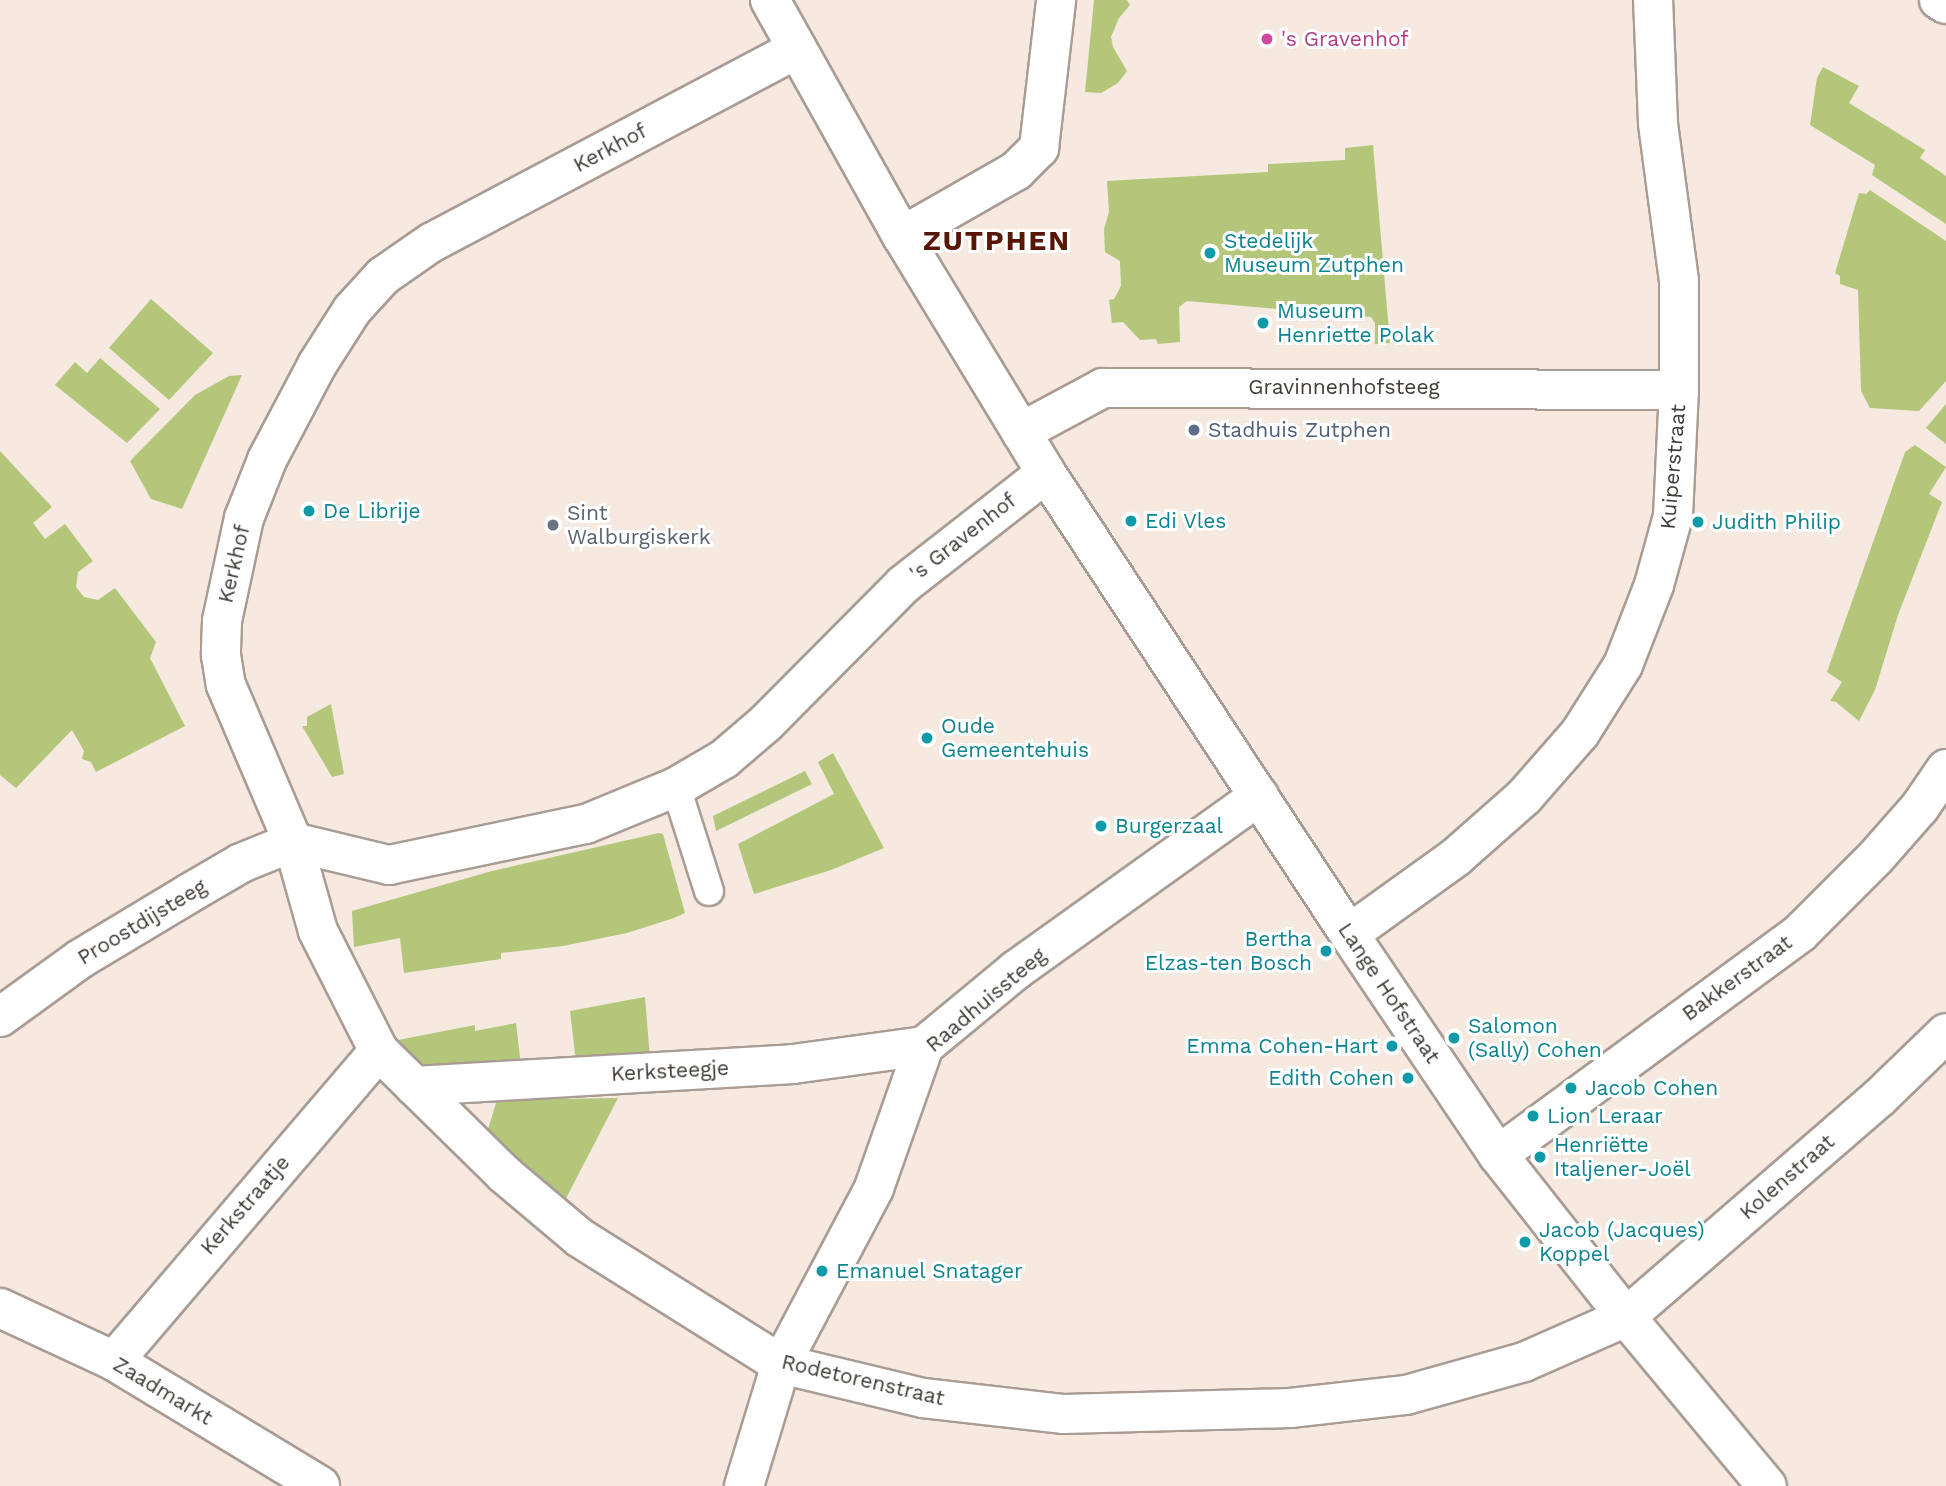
<!DOCTYPE html>
<html>
<head>
<meta charset="utf-8">
<style>
	body { margin:0 }
	#map { position:relative; width:1946px; height:1486px; overflow:hidden; background:#f5e9e0; font-family:"Work Sans",sans-serif }
	div>[style] { position:absolute }
	[style*='--x'] { left:calc(var(--x)*1px); top:calc(var(--y)*1px); width:calc(var(--w)*1px); rotate:calc(var(--a)*1deg) }
	.green>* { inset:0; background:#b3c67a }
	.roads { filter:drop-shadow(2px 0 #a89c94) drop-shadow(-2px 0 #a89c94) drop-shadow(0 2px #a89c94) drop-shadow(0 -2px #a89c94) }
	.service>* { height:28px; margin:-14px; padding:0 14px; transform-origin:14px; border-radius:14px; background:#fff }
	.pedestrian>* { height:38px; margin:-19px; padding:0 19px; transform-origin:19px; border-radius:19px; background:#fff }
	.minor>* { height:38px; margin:-19px; padding:0 19px; transform-origin:19px; border-radius:19px; background:#fff }
	.dots>* { width:19px; height:19px; translate:-50% -50%; box-sizing:border-box; border:4px solid #fff; border-radius:50% }
	span { translate:-50% -50%; white-space:nowrap; text-align:center; line-height:1.15; -webkit-text-stroke:6px #fff; paint-order:stroke }
	.hotel-label { font-size:21px; color:#b23c85 }
	.left { translate:0 -50%; text-align:left }
	.street-label { font-size:21px; color:#403b37 }
	.culture-label { font-size:21px; color:#0d838f }
	.right { translate:-100% -50%; text-align:right }
	.service-label { font-size:21px; color:#4e5e75 }
	.worship-label { font-size:21px; color:#5b616d }
	.district-label { font-size:28px; color:#581607; font-weight:700; letter-spacing:2px }
</style>
</head>
<body>
<div id="map">
	<div class="green">
		<i style="clip-path:polygon(1094px 0,1127px 0,1130px 5px,1119px 18px,1111px 37px,1113px 47px,1127px 71px,1118px 83px,1101px 93px,1085px 92px)"></i>
		<i style="clip-path:polygon(1823px 67px,1859px 86px,1849px 103px,1925px 150px,1920px 158px,1946px 176px,1946px 224px,1872px 175px,1875px 165px,1810px 125px,1817px 78px)"></i>
		<i style="clip-path:polygon(1373px 145px,1390px 343px,1375px 344px,1375px 323px,1371px 317px,1187px 301px,1179px 307px,1180px 342px,1158px 344px,1156px 339px,1140px 340px,1123px 322px,1112px 323px,1109px 300px,1114px 299px,1121px 286px,1120px 261px,1105px 252px,1104px 229px,1109px 212px,1107px 181px,1268px 172px,1268px 164px,1345px 160px,1345px 148px)"></i>
		<i style="clip-path:polygon(1870px 190px,1946px 241px,1946px 381px,1919px 411px,1870px 408px,1861px 391px,1858px 290px,1840px 284px,1840px 276px,1835px 273px,1859px 193px,1866px 194px)"></i>
		<i style="clip-path:polygon(151px 299px,213px 353px,169px 400px,109px 348px)"></i>
		<i style="clip-path:polygon(100px 358px,160px 409px,127px 443px,55px 385px,75px 362px,87px 373px)"></i>
		<i style="clip-path:polygon(242px 375px,182px 509px,151px 499px,130px 461px,195px 395px,229px 376px)"></i>
		<i style="clip-path:polygon(1946px 404px,1946px 444px,1926px 428px)"></i>
		<i style="clip-path:polygon(1915px 445px,1946px 467px,1929px 494px,1942px 502px,1898px 615px,1875px 690px,1859px 721px,1836px 702px,1830px 701px,1842px 682px,1827px 672px,1905px 452px)"></i>
		<i style="clip-path:polygon(0 451px,52px 507px,33px 523px,45px 539px,65px 524px,93px 561px,78px 572px,76px 587px,84px 597px,98px 600px,115px 588px,156px 642px,150px 658px,185px 726px,96px 772px,91px 762px,82px 759px,84px 751px,72px 730px,16px 788px,0 775px)"></i>
		<i style="clip-path:polygon(331px 704px,344px 774px,332px 777px,302px 726px,307px 726px,307px 717px)"></i>
		<i style="clip-path:polygon(833px 753px,884px 848px,831px 870px,754px 894px,738px 844px,834px 794px,818px 762px)"></i>
		<i style="clip-path:polygon(805px 771px,812px 784px,716px 831px,713px 816px)"></i>
		<i style="clip-path:polygon(659px 833px,663px 834px,685px 913px,674px 918px,627px 933px,563px 946px,501px 953px,501px 959px,404px 973px,400px 938px,354px 947px,352px 911px,492px 871px)"></i>
		<i style="clip-path:polygon(645px 997px,650px 1059px,576px 1062px,570px 1011px)"></i>
		<i style="clip-path:polygon(516px 1023px,521px 1066px,419px 1071px,393px 1041px,475px 1025px,475px 1031px)"></i>
		<i style="clip-path:polygon(618px 1098px,560px 1210px,484px 1142px,497px 1100px)"></i>
	</div>
	<div class="roads">
		<div class="service">
			<i style="--x:676;--y:787;--w:109;--a:72.4"></i>
		</div>
		<div class="pedestrian">
			<i style="--x:1626;--y:1317;--w:220;--a:50.2"></i>
		</div>
		<div class="minor">
			<i style="--x:770;--y:0;--w:270;--a:60.8"></i>
			<i style="--x:902;--y:236;--w:277;--a:58.7"></i>
			<i style="--x:1046;--y:473;--w:552;--a:56.68"></i>
			<i style="--x:1349;--y:934;--w:267;--a:56"></i>
			<i style="--x:1498;--y:1155;--w:206;--a:51.7"></i>
			<i style="--x:1939;--y:0;--w:8;--a:30"></i>
			<i style="--x:797;--y:49;--w:413;--a:152.1"></i>
			<i style="--x:432;--y:242;--w:60;--a:145.2"></i>
			<i style="--x:383;--y:276;--w:46;--a:132.4"></i>
			<i style="--x:352;--y:310;--w:65;--a:122.5"></i>
			<i style="--x:317;--y:365;--w:107;--a:117.8"></i>
			<i style="--x:267;--y:460;--w:62;--a:111.6"></i>
			<i style="--x:244;--y:518;--w:105;--a:102.1"></i>
			<i style="--x:222;--y:621;--w:34;--a:92"></i>
			<i style="--x:221;--y:655;--w:30;--a:81"></i>
			<i style="--x:226;--y:685;--w:171;--a:66.9"></i>
			<i style="--x:293;--y:842;--w:92;--a:74.3"></i>
			<i style="--x:318;--y:931;--w:135;--a:63.1"></i>
			<i style="--x:379;--y:1051;--w:175;--a:44.5"></i>
			<i style="--x:504;--y:1174;--w:99;--a:40.1"></i>
			<i style="--x:580;--y:1238;--w:237;--a:32.1"></i>
			<i style="--x:781;--y:1364;--w:146;--a:13.5"></i>
			<i style="--x:923;--y:1398;--w:142;--a:6.5"></i>
			<i style="--x:1064;--y:1414;--w:226;--a:-1.5"></i>
			<i style="--x:1290;--y:1408;--w:117;--a:-6.4"></i>
			<i style="--x:1406;--y:1395;--w:123;--a:-15.6"></i>
			<i style="--x:1524;--y:1362;--w:111;--a:-23.8"></i>
			<i style="--x:1626;--y:1317;--w:335;--a:-40.9"></i>
			<i style="--x:1879;--y:1098;--w:93;--a:-44.1"></i>
			<i style="--x:902;--y:236;--w:131;--a:-29.7"></i>
			<i style="--x:1016;--y:171;--w:33;--a:-45"></i>
			<i style="--x:1039;--y:148;--w:149;--a:-83.4"></i>
			<i style="--x:1021;--y:432;--w:93;--a:-28.2"></i>
			<i style="--x:1103;--y:388;--w:576;--a:0.2"></i>
			<i style="--x:293;--y:842;--w:99;--a:13.5"></i>
			<i style="--x:389;--y:865;--w:201;--a:-11.8"></i>
			<i style="--x:586;--y:824;--w:97;--a:-22.3"></i>
			<i style="--x:676;--y:787;--w:56;--a:-30.3"></i>
			<i style="--x:724;--y:759;--w:55;--a:-40.6"></i>
			<i style="--x:766;--y:723;--w:196;--a:-45.2"></i>
			<i style="--x:904;--y:584;--w:180;--a:-38"></i>
			<i style="--x:1349;--y:934;--w:132;--a:-35.7"></i>
			<i style="--x:1456;--y:857;--w:91;--a:-41.4"></i>
			<i style="--x:1524;--y:797;--w:85;--a:-48.8"></i>
			<i style="--x:1580;--y:733;--w:80;--a:-57.7"></i>
			<i style="--x:1623;--y:665;--w:86;--a:-68.8"></i>
			<i style="--x:1654;--y:585;--w:72;--a:-74.6"></i>
			<i style="--x:1673;--y:516;--w:126;--a:-87.3"></i>
			<i style="--x:1679;--y:390;--w:109;--a:-90"></i>
			<i style="--x:1679;--y:281;--w:159;--a:-97.6"></i>
			<i style="--x:1658;--y:123;--w:123;--a:-92.3"></i>
			<i style="--x:0;--y:1017;--w:99;--a:-35.9"></i>
			<i style="--x:80;--y:959;--w:126;--a:-31"></i>
			<i style="--x:188;--y:894;--w:61;--a:-30.3"></i>
			<i style="--x:241;--y:863;--w:56;--a:-22"></i>
			<i style="--x:414;--y:1086;--w:380;--a:-3.3"></i>
			<i style="--x:793;--y:1064;--w:132;--a:-7.8"></i>
			<i style="--x:1498;--y:1155;--w:375;--a:-36.3"></i>
			<i style="--x:1800;--y:933;--w:107;--a:-45"></i>
			<i style="--x:1876;--y:857;--w:67;--a:-48.7"></i>
			<i style="--x:1920;--y:807;--w:46;--a:-55.6"></i>
			<i style="--x:0;--y:1308;--w:126;--a:24.9"></i>
			<i style="--x:114;--y:1361;--w:241;--a:31.2"></i>
			<i style="--x:114;--y:1361;--w:408;--a:-49.5"></i>
			<i style="--x:744;--y:1486;--w:127;--a:-73.1"></i>
			<i style="--x:781;--y:1364;--w:199;--a:-62.1"></i>
			<i style="--x:874;--y:1188;--w:151;--a:-70.6"></i>
			<i style="--x:924;--y:1046;--w:119;--a:-39.6"></i>
			<i style="--x:1016;--y:970;--w:299;--a:-35.6"></i>
		</div>
	</div>
	<div class="dots">
		<i style="left:1267px;top:39px;background:#d1479c"></i>
		<i style="left:1210px;top:253px;background:#0f9aa8"></i>
		<i style="left:1263px;top:323px;background:#0f9aa8"></i>
		<i style="left:1194px;top:430px;background:#5c6f8a"></i>
		<i style="left:309px;top:511px;background:#0f9aa8"></i>
		<i style="left:1131px;top:521px;background:#0f9aa8"></i>
		<i style="left:1698px;top:522px;background:#0f9aa8"></i>
		<i style="left:553px;top:525px;background:#6b7280"></i>
		<i style="left:927px;top:738px;background:#0f9aa8"></i>
		<i style="left:1101px;top:826px;background:#0f9aa8"></i>
		<i style="left:1326px;top:951px;background:#0f9aa8"></i>
		<i style="left:1454px;top:1038px;background:#0f9aa8"></i>
		<i style="left:1392px;top:1046px;background:#0f9aa8"></i>
		<i style="left:1408px;top:1078px;background:#0f9aa8"></i>
		<i style="left:1571px;top:1088px;background:#0f9aa8"></i>
		<i style="left:1533px;top:1116px;background:#0f9aa8"></i>
		<i style="left:1540px;top:1157px;background:#0f9aa8"></i>
		<i style="left:1525px;top:1242px;background:#0f9aa8"></i>
		<i style="left:822px;top:1271px;background:#0f9aa8"></i>
	</div>
	<div class="hotel-label">
		<span class="left" style="left:1281px;top:39px">'s Gravenhof</span>
	</div>
	<div class="street-label">
		<span style="left:610px;top:148px;rotate:-28deg">Kerkhof</span>
		<span style="left:1344px;top:387px">Gravinnenhofsteeg</span>
		<span style="left:1673px;top:467px;rotate:-85deg">Kuiperstraat</span>
		<span style="left:963px;top:537px;rotate:-38deg">'s Gravenhof</span>
		<span style="left:234px;top:564px;rotate:-77deg">Kerkhof</span>
		<span style="left:142px;top:922px;rotate:-31deg">Proostdijsteeg</span>
		<span style="left:1737px;top:978px;rotate:-36deg">Bakkerstraat</span>
		<span style="left:1389px;top:993px;rotate:56deg">Lange Hofstraat</span>
		<span style="left:986px;top:1000px;rotate:-40deg">Raadhuissteeg</span>
		<span style="left:670px;top:1071px;rotate:-3deg">Kerksteegje</span>
		<span style="left:1787px;top:1177px;rotate:-41deg">Kolenstraat</span>
		<span style="left:245px;top:1205px;rotate:-49deg">Kerkstraatje</span>
		<span style="left:863px;top:1380px;rotate:13deg">Rodetorenstraat</span>
		<span style="left:163px;top:1391px;rotate:31deg">Zaadmarkt</span>
	</div>
	<div class="culture-label">
		<span class="left" style="left:1224px;top:253px">Stedelijk<br>Museum Zutphen</span>
		<span class="left" style="left:1277px;top:323px">Museum<br>Henriette Polak</span>
		<span class="left" style="left:323px;top:511px">De Librije</span>
		<span class="left" style="left:1145px;top:521px">Edi Vles</span>
		<span class="left" style="left:1712px;top:522px">Judith Philip</span>
		<span class="left" style="left:941px;top:738px">Oude<br>Gemeentehuis</span>
		<span class="left" style="left:1115px;top:826px">Burgerzaal</span>
		<span class="right" style="left:1312px;top:951px">Bertha<br>Elzas-ten Bosch</span>
		<span class="left" style="left:1468px;top:1038px">Salomon<br>(Sally) Cohen</span>
		<span class="right" style="left:1378px;top:1046px">Emma Cohen-Hart</span>
		<span class="right" style="left:1394px;top:1078px">Edith Cohen</span>
		<span class="left" style="left:1585px;top:1088px">Jacob Cohen</span>
		<span class="left" style="left:1547px;top:1116px">Lion Leraar</span>
		<span class="left" style="left:1554px;top:1157px">Henriëtte<br>Italjener-Joël</span>
		<span class="left" style="left:1539px;top:1242px">Jacob (Jacques)<br>Koppel</span>
		<span class="left" style="left:836px;top:1271px">Emanuel Snatager</span>
	</div>
	<div class="service-label">
		<span class="left" style="left:1208px;top:430px">Stadhuis Zutphen</span>
	</div>
	<div class="worship-label">
		<span class="left" style="left:567px;top:525px">Sint<br>Walburgiskerk</span>
	</div>
	<div class="district-label">
		<span style="left:997px;top:241px">ZUTPHEN</span>
	</div>
</div>
</body>
</html>
